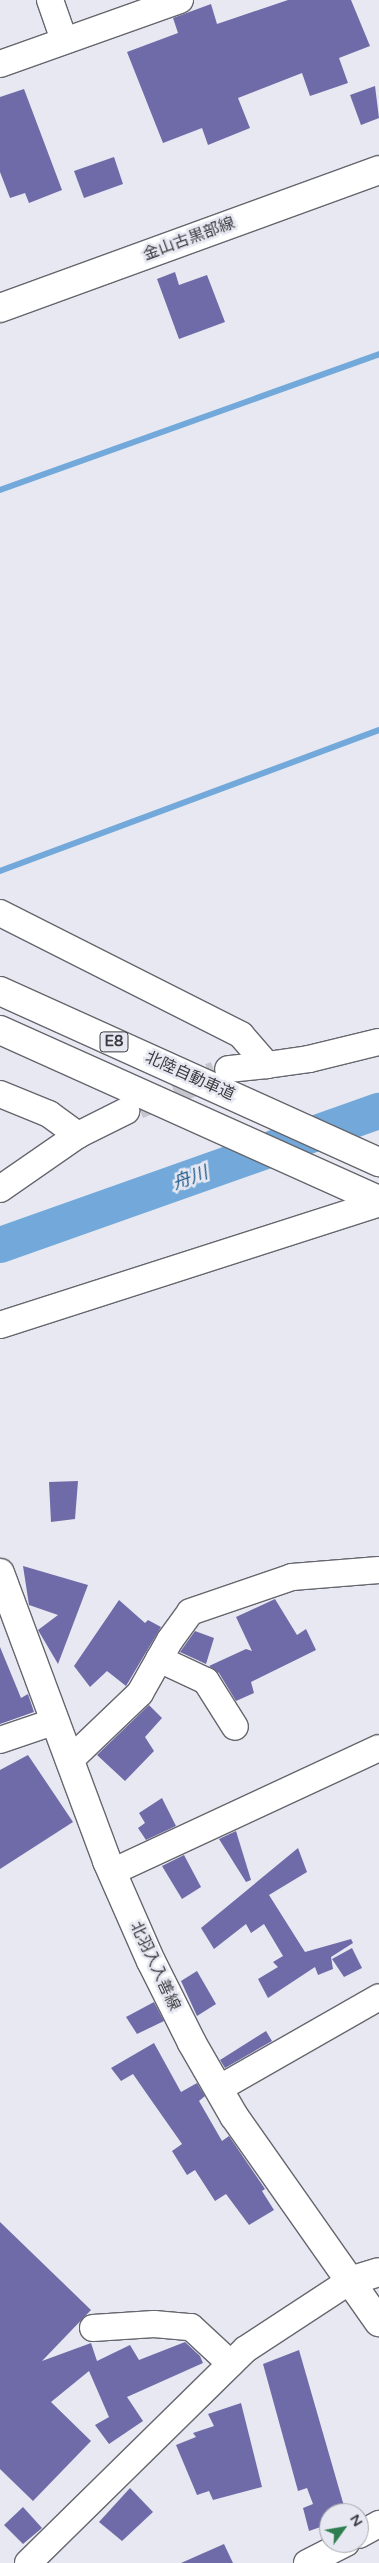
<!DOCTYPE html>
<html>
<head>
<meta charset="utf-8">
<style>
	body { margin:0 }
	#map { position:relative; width:379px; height:2563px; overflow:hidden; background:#e7e8f1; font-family:"Varela Round","Noto Sans JP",sans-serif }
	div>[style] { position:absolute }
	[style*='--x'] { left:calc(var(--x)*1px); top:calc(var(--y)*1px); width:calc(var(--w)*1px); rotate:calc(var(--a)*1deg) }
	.stream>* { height:6px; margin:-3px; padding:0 3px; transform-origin:3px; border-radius:3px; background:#72a9da }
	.river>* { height:36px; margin:-18px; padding:0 18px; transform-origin:18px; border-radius:18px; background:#72a9da }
	.building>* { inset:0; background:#6f6ba8 }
	.minor-tunnel>* { height:26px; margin-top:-13px; transform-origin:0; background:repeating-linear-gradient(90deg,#c5c6ce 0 26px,transparent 0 39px) }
	.roads { filter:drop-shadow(1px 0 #66666e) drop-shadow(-1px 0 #66666e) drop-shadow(0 1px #66666e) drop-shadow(0 -1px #66666e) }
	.minor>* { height:26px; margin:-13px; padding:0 13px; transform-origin:13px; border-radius:13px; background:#fff }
	.major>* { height:28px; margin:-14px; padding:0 14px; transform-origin:14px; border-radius:14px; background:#fff }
	.highway>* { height:28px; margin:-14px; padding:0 14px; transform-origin:14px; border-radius:14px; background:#fff }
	span { translate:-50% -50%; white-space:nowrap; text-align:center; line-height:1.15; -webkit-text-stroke:5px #e7e8f1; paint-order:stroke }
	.shield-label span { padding:1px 4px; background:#e7e8f1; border:1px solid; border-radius:4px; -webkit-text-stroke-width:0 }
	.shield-label { font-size:15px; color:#3c3c40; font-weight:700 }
	.street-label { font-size:16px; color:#3c3c40 }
	.water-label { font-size:18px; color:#1f5a8a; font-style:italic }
	.north { position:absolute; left:319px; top:2503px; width:50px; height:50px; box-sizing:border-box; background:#e7e8f1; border:1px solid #a3a3aa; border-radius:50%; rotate:58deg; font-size:14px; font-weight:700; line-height:20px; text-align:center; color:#3c3c40 }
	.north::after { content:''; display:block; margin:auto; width:18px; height:22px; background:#2e7e4f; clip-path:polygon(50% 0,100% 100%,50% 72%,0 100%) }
</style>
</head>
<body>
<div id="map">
	<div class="stream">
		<i style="--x:0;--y:490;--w:403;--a:-19.7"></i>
		<i style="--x:0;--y:871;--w:404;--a:-20.4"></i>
	</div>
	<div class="river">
		<i style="--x:0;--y:1245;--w:402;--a:-19.5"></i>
	</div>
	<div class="building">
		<i style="clip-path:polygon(288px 0,351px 0,370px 46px,339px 58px,348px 83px,310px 96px,302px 73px,238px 98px,250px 128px,208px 145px,202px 128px,163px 143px,127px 52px,178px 33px,173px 18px,211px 4px,217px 24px)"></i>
		<i style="clip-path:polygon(375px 86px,379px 118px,361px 125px,350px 95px)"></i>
		<i style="clip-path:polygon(24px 89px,62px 190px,29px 203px,25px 193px,10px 198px,0 172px,0 97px)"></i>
		<i style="clip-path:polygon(114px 157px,123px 184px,84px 198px,74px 171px)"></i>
		<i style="clip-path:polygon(175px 272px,179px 285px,207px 275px,225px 322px,179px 339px,157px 279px)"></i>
		<i style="clip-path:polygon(78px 1481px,75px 1519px,51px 1522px,49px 1482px)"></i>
		<i style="clip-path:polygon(23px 1566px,88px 1585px,58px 1664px,38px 1630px,58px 1615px,29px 1605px)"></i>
		<i style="clip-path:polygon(275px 1599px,297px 1635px,306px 1629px,316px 1650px,251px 1682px,254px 1693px,236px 1701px,219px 1673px,209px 1666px,246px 1649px,252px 1651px,236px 1617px)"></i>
		<i style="clip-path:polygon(119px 1600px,145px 1623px,148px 1620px,161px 1627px,126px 1686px,107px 1671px,90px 1687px,74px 1666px)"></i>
		<i style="clip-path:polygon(195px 1631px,214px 1638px,206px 1664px,180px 1652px)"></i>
		<i style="clip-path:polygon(0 1647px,21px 1698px,28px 1694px,34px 1712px,0 1724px)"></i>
		<i style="clip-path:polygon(149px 1705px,162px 1718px,145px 1737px,154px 1751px,125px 1781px,97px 1755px)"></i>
		<i style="clip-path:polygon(28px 1755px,73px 1822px,0 1869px,0 1770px)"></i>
		<i style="clip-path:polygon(162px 1798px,176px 1826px,146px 1840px,138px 1828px,145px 1823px,139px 1813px)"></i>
		<i style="clip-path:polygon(236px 1831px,251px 1880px,246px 1882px,219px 1839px)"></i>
		<i style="clip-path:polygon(298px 1848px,307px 1872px,269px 1895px,305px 1952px,351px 1939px,353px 1943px,331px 1957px,333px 1969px,318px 1975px,315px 1967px,268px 1998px,258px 1979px,278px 1967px,273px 1962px,283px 1956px,264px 1924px,251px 1933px,246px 1924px,214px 1949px,201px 1928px)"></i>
		<i style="clip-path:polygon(184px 1855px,201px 1887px,182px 1899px,162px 1866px)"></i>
		<i style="clip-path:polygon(352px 1948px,362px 1968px,344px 1977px,332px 1959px)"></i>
		<i style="clip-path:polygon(197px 1971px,216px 2004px,197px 2016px,181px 1981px)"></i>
		<i style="clip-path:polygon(154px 2002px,164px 2021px,137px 2034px,126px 2017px)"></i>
		<i style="clip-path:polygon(266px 2031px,272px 2041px,225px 2068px,220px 2060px)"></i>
		<i style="clip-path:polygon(154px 2043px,181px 2092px,197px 2083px,205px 2096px,199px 2101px,222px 2141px,229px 2136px,265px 2189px,262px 2191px,274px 2210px,249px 2225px,226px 2194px,215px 2201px,195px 2170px,187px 2175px,172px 2151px,182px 2144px,149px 2097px,133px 2074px,121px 2081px,111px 2068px)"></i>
		<i style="clip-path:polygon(0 2222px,91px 2310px,42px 2361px,91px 2343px,97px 2361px,130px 2345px,139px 2360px,185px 2342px,200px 2356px,203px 2363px,127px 2397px,143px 2421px,109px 2444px,95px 2425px,109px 2417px,89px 2371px,51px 2402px,91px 2441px,33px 2501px,0 2469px)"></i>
		<i style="clip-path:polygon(299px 2350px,346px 2513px,329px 2513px,329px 2524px,309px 2531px,303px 2508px,313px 2504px,307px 2488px,298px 2491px,263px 2364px)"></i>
		<i style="clip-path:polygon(241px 2403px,262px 2487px,213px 2500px,209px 2491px,197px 2495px,176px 2445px,196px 2437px,193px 2433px,214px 2426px,208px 2414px)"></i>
		<i style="clip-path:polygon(130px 2488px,153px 2512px,122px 2541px,99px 2522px)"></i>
		<i style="clip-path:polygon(23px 2507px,42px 2528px,23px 2544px,4px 2525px)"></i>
		<i style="clip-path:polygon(224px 2544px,233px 2563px,181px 2563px)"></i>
	</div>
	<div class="minor-tunnel">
		<i style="--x:138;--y:1106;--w:84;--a:-22.3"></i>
	</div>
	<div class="roads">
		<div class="minor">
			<i style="--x:50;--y:0;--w:42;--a:70.7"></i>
			<i style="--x:0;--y:64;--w:191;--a:-19.6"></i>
			<i style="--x:0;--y:913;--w:270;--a:26.8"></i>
			<i style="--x:241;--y:1035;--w:40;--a:49"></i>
			<i style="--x:267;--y:1065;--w:39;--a:174"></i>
			<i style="--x:267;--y:1065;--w:42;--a:-8.1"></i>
			<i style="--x:309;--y:1059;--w:72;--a:-13.7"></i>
			<i style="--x:0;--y:1094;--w:53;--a:22.2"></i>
			<i style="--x:49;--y:1114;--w:36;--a:36"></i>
			<i style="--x:0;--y:1189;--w:95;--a:-34.7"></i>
			<i style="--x:78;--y:1135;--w:54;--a:-26.6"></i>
			<i style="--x:0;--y:1325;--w:398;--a:-17.8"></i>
			<i style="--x:159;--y:1659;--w:52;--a:25.1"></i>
			<i style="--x:206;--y:1681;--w:54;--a:57.8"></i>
			<i style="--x:0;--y:1740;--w:56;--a:-18.8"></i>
			<i style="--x:70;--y:1760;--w:97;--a:-43.7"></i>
			<i style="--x:140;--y:1693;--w:61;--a:-60.5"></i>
			<i style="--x:170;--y:1640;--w:34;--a:-54"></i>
			<i style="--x:190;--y:1612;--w:108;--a:-18.9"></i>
			<i style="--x:292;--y:1577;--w:87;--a:-4.6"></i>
			<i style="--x:112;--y:1872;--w:294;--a:-24.9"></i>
			<i style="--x:218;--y:2089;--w:185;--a:-29.7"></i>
			<i style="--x:93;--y:2328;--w:61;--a:-3.8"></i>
			<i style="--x:154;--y:2324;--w:37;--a:5"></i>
			<i style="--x:191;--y:2327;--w:54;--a:42.8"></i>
			<i style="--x:359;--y:2535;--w:23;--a:-29"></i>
			<i style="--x:28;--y:2563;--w:305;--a:-44.5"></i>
			<i style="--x:246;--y:2349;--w:124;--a:-33.2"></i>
			<i style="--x:307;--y:2563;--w:44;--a:-27.1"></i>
		</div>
		<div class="major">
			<i style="--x:0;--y:308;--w:403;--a:-20"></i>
			<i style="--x:0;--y:1573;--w:307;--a:69.6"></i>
			<i style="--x:107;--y:1861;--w:109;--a:66.3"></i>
			<i style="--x:151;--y:1961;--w:92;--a:63.4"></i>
			<i style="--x:192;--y:2043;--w:84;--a:60.1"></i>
			<i style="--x:234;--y:2116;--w:252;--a:54.9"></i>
			<i style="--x:350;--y:2281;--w:30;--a:-17"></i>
		</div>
		<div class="highway">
			<i style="--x:0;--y:991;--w:416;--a:24.3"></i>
			<i style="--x:0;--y:1030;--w:415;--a:24.2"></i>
		</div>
	</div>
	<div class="shield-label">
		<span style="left:114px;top:1042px">E8</span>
	</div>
	<div class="street-label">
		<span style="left:189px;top:239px;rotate:-20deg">金山古黒部線</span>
		<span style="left:190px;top:1076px;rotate:24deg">北陸自動車道</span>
		<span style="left:155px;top:1966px;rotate:65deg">北羽入入善線</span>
	</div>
	<div class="water-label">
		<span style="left:190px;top:1178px;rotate:-20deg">舟川</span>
	</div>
	<div class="north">N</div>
</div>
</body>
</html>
